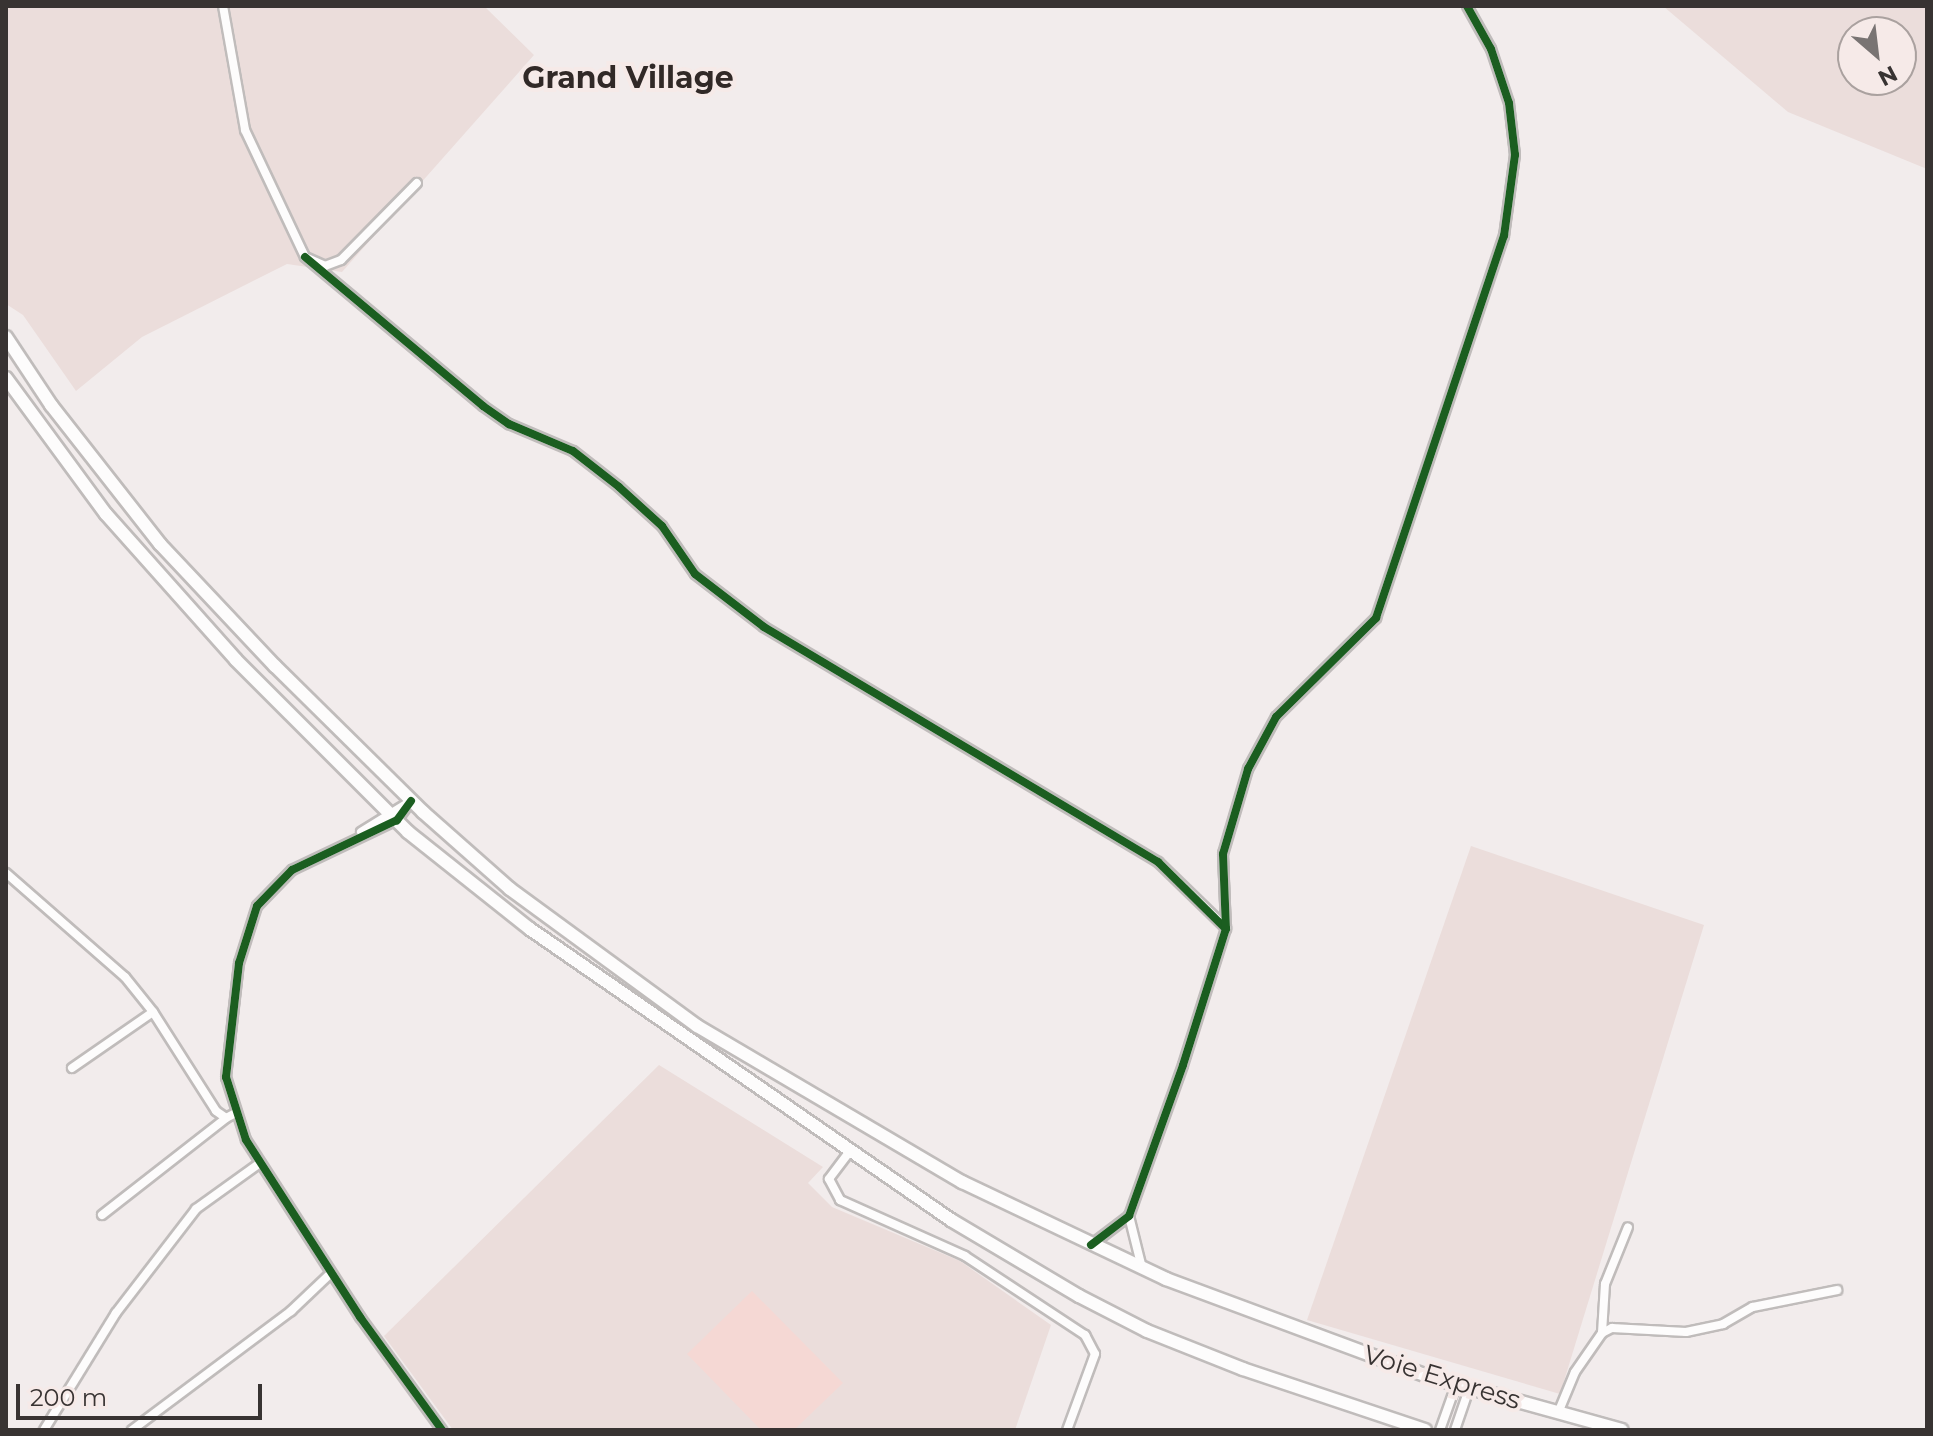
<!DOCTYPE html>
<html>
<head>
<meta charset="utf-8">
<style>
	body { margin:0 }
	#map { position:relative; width:1933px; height:1436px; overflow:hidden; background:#f2ecec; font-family:Montserrat,sans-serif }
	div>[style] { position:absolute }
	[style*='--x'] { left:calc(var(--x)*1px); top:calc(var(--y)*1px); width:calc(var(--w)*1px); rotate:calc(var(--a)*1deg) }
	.built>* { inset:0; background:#ebdddb }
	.green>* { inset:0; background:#f5d8d4 }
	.roads { filter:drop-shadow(2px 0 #c0bcbb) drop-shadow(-2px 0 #c0bcbb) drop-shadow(0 2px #c0bcbb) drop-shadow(0 -2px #c0bcbb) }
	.minor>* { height:8px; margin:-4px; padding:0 4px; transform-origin:4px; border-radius:4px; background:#fdfcfc }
	.highway>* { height:12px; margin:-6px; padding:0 6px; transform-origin:6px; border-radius:6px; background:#fdfcfc }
	.cycleway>* { height:8px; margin:-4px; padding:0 4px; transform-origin:4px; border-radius:4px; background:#1b5e20 }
	span { translate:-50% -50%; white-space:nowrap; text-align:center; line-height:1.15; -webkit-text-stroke:8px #f6eae8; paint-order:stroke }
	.street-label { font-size:26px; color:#383332 }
	.quarter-label { font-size:30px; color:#312927; font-weight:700 }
	.frame { position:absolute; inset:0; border:8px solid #383332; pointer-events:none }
	.north { position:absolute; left:1837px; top:16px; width:80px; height:80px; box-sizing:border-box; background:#f6eae8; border:2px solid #aaa19f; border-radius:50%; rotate:152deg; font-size:22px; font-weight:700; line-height:32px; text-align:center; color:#383332 }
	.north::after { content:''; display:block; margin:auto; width:28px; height:36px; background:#797473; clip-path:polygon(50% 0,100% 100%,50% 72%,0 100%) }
	.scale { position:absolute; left:16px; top:1384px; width:246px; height:36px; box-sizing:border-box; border:4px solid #383332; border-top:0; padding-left:10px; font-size:24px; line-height:28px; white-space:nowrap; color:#383332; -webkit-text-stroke:6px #f6eae8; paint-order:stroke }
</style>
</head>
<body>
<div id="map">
	<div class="built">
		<i style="clip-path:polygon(6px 6px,484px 6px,534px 55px,342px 272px,287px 264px,142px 337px,76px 391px,23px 315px,6px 304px)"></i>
		<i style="clip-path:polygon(evenodd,1663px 6px,1927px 6px,1927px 169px,1788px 112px,1663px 6px,1853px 32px,1901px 32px,1901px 80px,1853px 80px,1853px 32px)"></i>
		<i style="clip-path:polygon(1471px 846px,1704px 925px,1560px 1394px,1307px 1320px)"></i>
		<i style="clip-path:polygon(659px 1065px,823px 1167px,808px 1183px,832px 1207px,960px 1261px,1051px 1325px,1015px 1430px,453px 1430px,384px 1336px)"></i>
	</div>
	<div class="green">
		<i style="clip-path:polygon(752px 1291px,843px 1383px,794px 1430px,761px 1430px,687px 1354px)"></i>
	</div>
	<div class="roads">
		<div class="minor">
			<i style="--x:223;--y:6;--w:126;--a:79.9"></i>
			<i style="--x:245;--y:130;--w:140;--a:64.7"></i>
			<i style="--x:305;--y:257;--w:22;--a:24"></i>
			<i style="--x:325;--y:266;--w:17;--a:-21"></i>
			<i style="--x:341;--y:260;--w:108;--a:-45.4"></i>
			<i style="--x:305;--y:257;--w:232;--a:39.9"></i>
			<i style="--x:483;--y:406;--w:32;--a:35"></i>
			<i style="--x:509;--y:424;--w:69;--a:22.9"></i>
			<i style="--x:573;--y:451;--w:58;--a:38"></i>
			<i style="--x:619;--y:487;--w:58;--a:42.2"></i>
			<i style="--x:662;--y:526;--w:58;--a:55.5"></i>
			<i style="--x:695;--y:574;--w:87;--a:37.5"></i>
			<i style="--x:764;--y:627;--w:459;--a:30.8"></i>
			<i style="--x:1158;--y:862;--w:95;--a:44.1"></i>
			<i style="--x:411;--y:801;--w:24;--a:126"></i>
			<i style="--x:397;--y:820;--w:116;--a:154.5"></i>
			<i style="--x:292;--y:870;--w:50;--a:134.2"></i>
			<i style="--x:257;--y:906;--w:60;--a:107.5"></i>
			<i style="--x:239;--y:963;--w:115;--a:96.5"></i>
			<i style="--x:226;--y:1077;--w:66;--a:72.4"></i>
			<i style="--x:246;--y:1140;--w:211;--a:57.2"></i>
			<i style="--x:360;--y:1317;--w:140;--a:54"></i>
			<i style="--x:361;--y:832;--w:59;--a:-31.8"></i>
			<i style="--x:6;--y:873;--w:158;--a:41.2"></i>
			<i style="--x:125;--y:977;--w:45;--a:51.3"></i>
			<i style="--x:153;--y:1012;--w:117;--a:57.5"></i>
			<i style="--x:216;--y:1111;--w:12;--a:35"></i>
			<i style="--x:226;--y:1118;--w:9;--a:-27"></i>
			<i style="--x:72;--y:1068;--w:98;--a:-34.7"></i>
			<i style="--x:850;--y:1151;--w:35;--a:127"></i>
			<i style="--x:829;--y:1179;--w:24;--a:62"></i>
			<i style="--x:840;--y:1200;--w:137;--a:24.1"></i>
			<i style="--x:965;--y:1256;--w:144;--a:33.4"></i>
			<i style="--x:1085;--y:1335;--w:21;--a:62"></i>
			<i style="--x:1095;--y:1354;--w:81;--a:110.2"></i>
			<i style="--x:102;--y:1215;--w:157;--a:-38"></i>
			<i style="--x:1129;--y:1216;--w:54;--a:76"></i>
			<i style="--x:1091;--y:1245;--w:48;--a:-37.3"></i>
			<i style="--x:1129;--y:1216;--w:160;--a:-70.3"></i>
			<i style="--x:1183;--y:1065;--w:143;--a:-72.5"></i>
			<i style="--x:1226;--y:929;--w:75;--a:-92.3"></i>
			<i style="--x:1223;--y:854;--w:89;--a:-73.6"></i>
			<i style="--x:1248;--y:769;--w:59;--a:-61.7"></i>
			<i style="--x:1276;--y:717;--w:141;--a:-44.7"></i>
			<i style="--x:1376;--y:618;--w:403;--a:-71.5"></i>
			<i style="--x:1504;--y:236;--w:82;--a:-82.3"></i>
			<i style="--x:1515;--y:155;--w:52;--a:-96.6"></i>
			<i style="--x:1509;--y:103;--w:57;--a:-108.4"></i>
			<i style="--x:1491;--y:49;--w:49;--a:-119.2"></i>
			<i style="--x:1602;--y:1333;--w:49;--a:-86.5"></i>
			<i style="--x:1605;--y:1284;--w:61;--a:-68"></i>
			<i style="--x:1558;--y:1413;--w:44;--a:-67.5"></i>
			<i style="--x:1575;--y:1372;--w:47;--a:-55.3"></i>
			<i style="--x:1602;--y:1333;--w:11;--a:-27"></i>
			<i style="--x:1612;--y:1328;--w:74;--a:3.1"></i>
			<i style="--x:1686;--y:1332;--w:38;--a:-12"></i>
			<i style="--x:1723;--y:1324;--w:34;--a:-30"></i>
			<i style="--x:1753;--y:1307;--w:86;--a:-11.4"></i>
			<i style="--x:44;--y:1430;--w:137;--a:-58.4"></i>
			<i style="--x:116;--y:1313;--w:131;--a:-52.4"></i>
			<i style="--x:196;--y:1209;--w:79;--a:-35.7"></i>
			<i style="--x:132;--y:1430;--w:199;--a:-36.8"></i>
			<i style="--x:291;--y:1311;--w:55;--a:-43.5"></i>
			<i style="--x:1440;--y:1430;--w:48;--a:-70.4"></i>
			<i style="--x:1455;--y:1430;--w:43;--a:-71.1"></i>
		</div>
		<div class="highway">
			<i style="--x:6;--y:337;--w:82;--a:56.5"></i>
			<i style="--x:51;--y:405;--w:177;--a:51.9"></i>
			<i style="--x:160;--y:544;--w:168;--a:46.7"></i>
			<i style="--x:275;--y:666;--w:208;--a:44.6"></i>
			<i style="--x:423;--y:812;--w:116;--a:41.5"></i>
			<i style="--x:510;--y:889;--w:232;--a:36.2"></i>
			<i style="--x:697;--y:1026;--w:308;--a:30.5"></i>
			<i style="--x:962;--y:1182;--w:226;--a:25.4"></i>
			<i style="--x:1166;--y:1279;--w:278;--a:20.4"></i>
			<i style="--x:1427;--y:1376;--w:202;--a:15.5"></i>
			<i style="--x:6;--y:378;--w:169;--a:53.7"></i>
			<i style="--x:106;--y:514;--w:195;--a:48.3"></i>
			<i style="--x:236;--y:660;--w:243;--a:45"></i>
			<i style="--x:408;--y:832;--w:156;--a:38.5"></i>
			<i style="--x:530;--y:929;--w:512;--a:34.65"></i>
			<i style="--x:951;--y:1220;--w:149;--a:30.7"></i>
			<i style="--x:1079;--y:1296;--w:76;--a:27.2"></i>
			<i style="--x:1147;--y:1331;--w:103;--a:21.6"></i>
			<i style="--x:1243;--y:1369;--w:192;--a:18.5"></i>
		</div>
	</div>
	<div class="cycleway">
		<i style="--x:305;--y:257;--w:232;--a:39.9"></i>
		<i style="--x:483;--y:406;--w:32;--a:35"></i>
		<i style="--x:509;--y:424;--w:69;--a:22.9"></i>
		<i style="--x:573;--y:451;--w:58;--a:38"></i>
		<i style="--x:619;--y:487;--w:58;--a:42.2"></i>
		<i style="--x:662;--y:526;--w:58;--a:55.5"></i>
		<i style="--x:695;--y:574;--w:87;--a:37.5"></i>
		<i style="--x:764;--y:627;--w:459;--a:30.8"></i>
		<i style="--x:1158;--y:862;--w:95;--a:44.6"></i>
		<i style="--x:411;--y:801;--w:24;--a:126"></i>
		<i style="--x:397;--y:820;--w:116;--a:154.5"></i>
		<i style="--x:292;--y:870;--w:50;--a:134.2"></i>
		<i style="--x:257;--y:906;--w:60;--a:107.5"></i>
		<i style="--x:239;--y:963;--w:115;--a:96.5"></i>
		<i style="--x:226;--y:1077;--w:66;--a:72.4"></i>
		<i style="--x:246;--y:1140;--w:211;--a:57.2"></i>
		<i style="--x:360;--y:1317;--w:140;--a:54"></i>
		<i style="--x:1091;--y:1245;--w:48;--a:-37.3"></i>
		<i style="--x:1129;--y:1216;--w:160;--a:-70.3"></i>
		<i style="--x:1183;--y:1065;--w:143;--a:-72.5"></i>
		<i style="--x:1226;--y:929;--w:75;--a:-92.3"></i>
		<i style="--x:1223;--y:854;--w:89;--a:-73.6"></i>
		<i style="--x:1248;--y:769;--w:59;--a:-61.7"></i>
		<i style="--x:1276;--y:717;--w:141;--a:-44.7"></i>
		<i style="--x:1376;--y:618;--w:403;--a:-71.5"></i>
		<i style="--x:1504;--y:236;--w:82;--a:-82.3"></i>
		<i style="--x:1515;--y:155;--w:52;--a:-96.6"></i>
		<i style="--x:1509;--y:103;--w:57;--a:-108.4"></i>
		<i style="--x:1491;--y:49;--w:49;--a:-119.2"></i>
	</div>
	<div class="street-label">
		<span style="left:1442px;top:1378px;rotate:17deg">Voie Express</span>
	</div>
	<div class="quarter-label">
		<span style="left:628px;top:78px">Grand Village</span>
	</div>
	<div class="frame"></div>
	<div class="north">N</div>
	<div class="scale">200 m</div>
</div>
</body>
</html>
